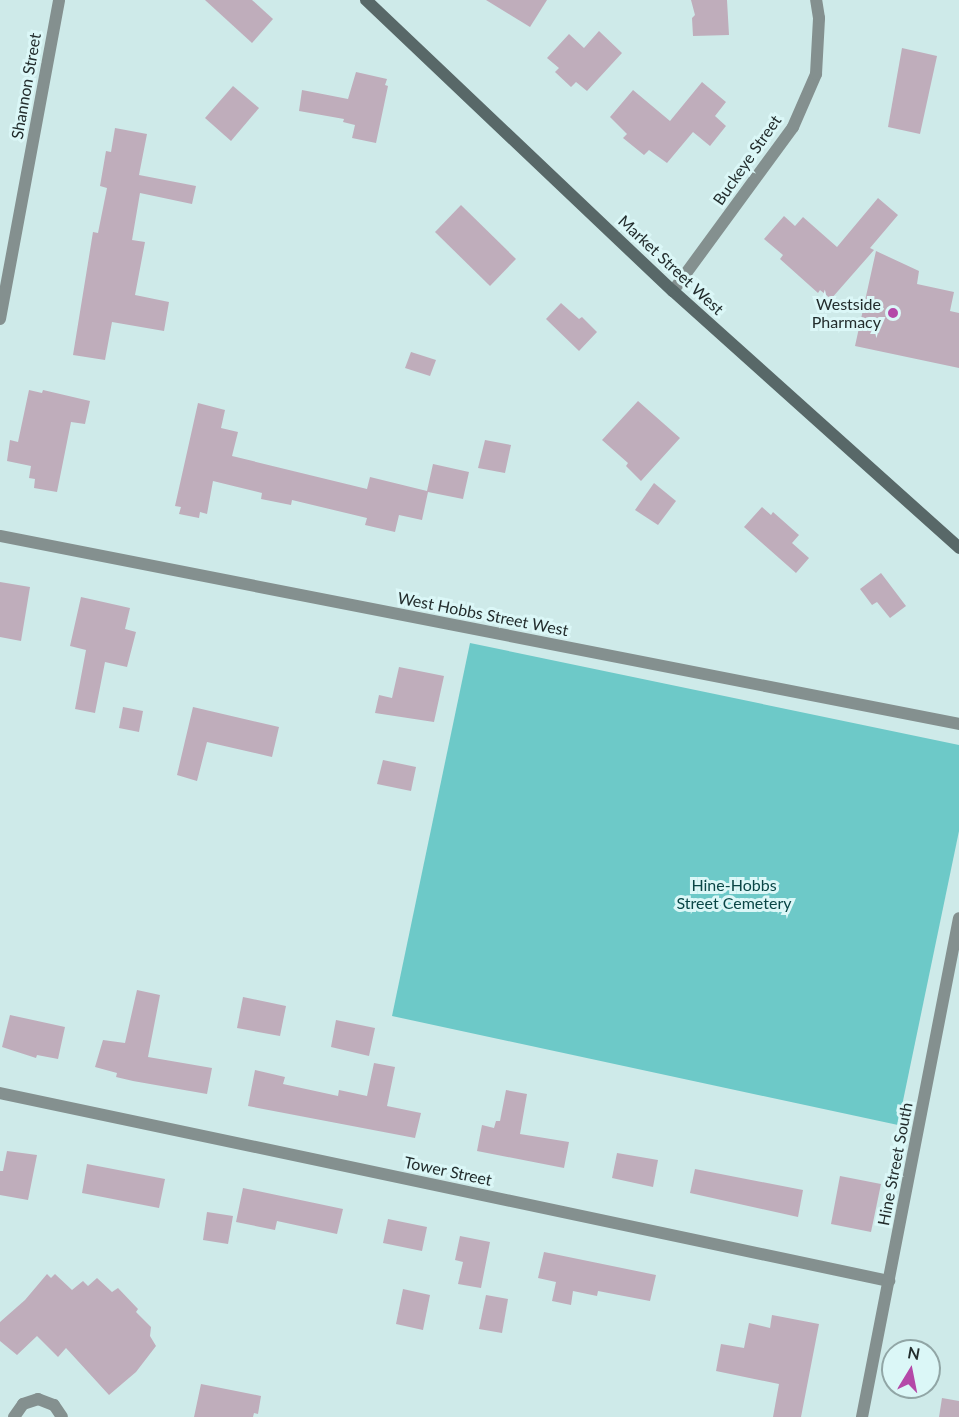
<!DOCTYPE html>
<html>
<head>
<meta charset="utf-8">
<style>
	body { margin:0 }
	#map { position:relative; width:959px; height:1417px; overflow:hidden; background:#ceeae9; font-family:Lato,sans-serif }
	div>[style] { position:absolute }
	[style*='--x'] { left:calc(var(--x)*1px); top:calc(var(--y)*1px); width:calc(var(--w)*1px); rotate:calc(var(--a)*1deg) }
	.green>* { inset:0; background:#6dc9c8 }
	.building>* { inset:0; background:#bfadbb }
	.minor>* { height:12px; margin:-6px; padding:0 6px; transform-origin:6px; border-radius:6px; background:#84908f }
	.tertiary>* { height:12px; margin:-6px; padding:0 6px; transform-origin:6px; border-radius:6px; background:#84908f }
	.secondary>* { height:12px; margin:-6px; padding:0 6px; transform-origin:6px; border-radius:6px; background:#586868 }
	.dots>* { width:16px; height:16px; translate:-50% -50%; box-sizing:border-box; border:3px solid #dbf7f7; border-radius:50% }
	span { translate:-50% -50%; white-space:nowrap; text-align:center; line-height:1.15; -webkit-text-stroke:6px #dbf7f7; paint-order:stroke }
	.street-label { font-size:16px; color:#232d2d }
	.poi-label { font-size:16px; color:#232d2d }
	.right { translate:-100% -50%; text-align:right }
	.park-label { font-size:16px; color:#0a4646 }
	.north { position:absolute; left:881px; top:1339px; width:60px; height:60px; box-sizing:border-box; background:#dbf7f7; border:2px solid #91a6a6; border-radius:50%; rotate:10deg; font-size:16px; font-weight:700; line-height:24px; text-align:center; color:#232d2d }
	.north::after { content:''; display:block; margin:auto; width:21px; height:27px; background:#b448a8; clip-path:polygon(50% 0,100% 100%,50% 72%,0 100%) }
</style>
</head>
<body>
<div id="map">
	<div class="green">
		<i style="clip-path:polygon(470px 643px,959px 745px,959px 831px,898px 1125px,392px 1016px)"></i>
	</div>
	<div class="building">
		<i style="clip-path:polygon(205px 0,252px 0,273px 19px,252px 43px)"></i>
		<i style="clip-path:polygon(486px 0,547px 0,530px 27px)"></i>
		<i style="clip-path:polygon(691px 0,727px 0,729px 35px,693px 36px,692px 18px,695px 15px)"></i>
		<i style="clip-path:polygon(599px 31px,622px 53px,587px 91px,576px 82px,571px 87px,555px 72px,559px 68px,547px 58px,569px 34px,584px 48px)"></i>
		<i style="clip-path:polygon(902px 48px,937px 56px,920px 134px,888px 127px)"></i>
		<i style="clip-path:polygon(356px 72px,387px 79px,385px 85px,388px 86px,376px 143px,352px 138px,355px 125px,343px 122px,344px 119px,299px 111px,302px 90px,348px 99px)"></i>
		<i style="clip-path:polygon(702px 82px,726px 102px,715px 116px,726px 126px,710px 146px,693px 132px,667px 163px,649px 150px,644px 155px,623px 138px,627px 134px,610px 117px,633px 90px,670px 121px)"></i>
		<i style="clip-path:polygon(233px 86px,259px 108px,231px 141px,205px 118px)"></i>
		<i style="clip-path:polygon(115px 128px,147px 134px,139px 175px,196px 186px,192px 204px,140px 193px,132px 240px,145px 242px,135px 295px,169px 302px,164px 331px,112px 322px,105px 360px,73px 355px,93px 232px,98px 233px,107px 188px,100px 186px,106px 151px,111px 152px)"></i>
		<i style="clip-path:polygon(878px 198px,898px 215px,870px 248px,874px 250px,831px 299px,820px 290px,818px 293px,780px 259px,783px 255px,764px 239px,784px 216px,795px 226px,803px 217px,837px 247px)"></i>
		<i style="clip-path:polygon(461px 205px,516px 259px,490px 286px,435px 232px)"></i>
		<i style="clip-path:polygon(876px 251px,919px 271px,917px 284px,954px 292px,950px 311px,959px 313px,959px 368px,855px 346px)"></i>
		<i style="clip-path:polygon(561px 303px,579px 319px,582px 317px,597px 332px,579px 351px,546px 319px)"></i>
		<i style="clip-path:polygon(411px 352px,436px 360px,430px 376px,405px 368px)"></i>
		<i style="clip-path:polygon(29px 390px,42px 393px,43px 390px,90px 401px,85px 424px,71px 422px,57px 492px,34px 488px,35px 479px,29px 478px,31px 466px,7px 461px,10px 440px,18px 442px)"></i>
		<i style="clip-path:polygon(638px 401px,680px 438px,641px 481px,626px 466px,628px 463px,602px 440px)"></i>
		<i style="clip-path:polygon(198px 403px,225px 410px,221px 428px,238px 432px,232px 456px,367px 489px,370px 477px,427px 491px,433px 464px,469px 472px,463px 499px,428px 492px,422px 520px,399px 515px,395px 532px,365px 525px,367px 518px,292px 500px,291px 505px,261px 499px,262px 493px,213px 481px,207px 514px,200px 512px,199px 518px,179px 514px,181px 507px,175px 506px)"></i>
		<i style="clip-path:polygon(485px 440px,511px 445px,505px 473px,478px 468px)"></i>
		<i style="clip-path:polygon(654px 483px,676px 501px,658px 525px,635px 510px)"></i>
		<i style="clip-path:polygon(762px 507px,771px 515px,773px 512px,799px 535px,792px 543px,809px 558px,796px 573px,744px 527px)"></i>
		<i style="clip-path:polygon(881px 573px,906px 606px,890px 618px,877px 602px,872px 605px,860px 589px)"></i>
		<i style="clip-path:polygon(0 582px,30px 587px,21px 641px,0 637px)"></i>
		<i style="clip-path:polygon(81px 597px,130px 608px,125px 629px,136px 632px,127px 667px,105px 662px,95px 713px,75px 709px,86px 650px,70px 646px)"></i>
		<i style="clip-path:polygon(399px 667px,444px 676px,434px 722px,375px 713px,379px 695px,392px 698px)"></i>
		<i style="clip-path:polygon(123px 707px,143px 711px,139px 732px,119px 728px)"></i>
		<i style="clip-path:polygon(193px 707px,279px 727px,272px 757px,207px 742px,197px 781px,177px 775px)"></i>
		<i style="clip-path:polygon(383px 760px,416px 767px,411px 791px,377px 784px)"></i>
		<i style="clip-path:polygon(137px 990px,160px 995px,148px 1057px,212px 1068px,207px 1094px,133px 1081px,116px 1077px,117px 1073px,95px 1067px,103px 1040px,125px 1043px)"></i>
		<i style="clip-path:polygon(243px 997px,286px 1006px,280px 1036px,237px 1028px)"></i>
		<i style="clip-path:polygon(10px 1015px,65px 1027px,58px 1059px,37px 1055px,36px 1058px,2px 1047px)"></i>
		<i style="clip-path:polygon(336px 1020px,375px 1028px,369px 1056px,331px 1047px)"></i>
		<i style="clip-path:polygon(374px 1063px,395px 1067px,387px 1106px,421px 1113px,415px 1138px,248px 1106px,255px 1070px,285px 1077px,283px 1084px,338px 1096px,339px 1090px,367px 1096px)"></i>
		<i style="clip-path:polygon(506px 1090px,527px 1094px,520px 1134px,569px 1142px,564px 1168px,477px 1151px,482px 1125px,494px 1128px,496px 1121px,500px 1121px)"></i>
		<i style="clip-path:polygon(7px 1151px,37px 1155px,28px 1200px,0 1195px,0 1171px,3px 1171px)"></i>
		<i style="clip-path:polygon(617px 1153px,658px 1160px,653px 1187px,612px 1178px)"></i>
		<i style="clip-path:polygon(87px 1164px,165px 1179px,159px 1208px,82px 1193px)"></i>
		<i style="clip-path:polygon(695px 1169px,803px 1190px,798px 1217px,690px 1193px)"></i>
		<i style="clip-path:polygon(840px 1176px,881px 1184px,871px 1232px,831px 1224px)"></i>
		<i style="clip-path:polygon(243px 1188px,343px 1209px,337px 1234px,277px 1221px,275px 1230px,236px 1222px)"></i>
		<i style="clip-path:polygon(207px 1212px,233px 1216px,228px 1244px,203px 1240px)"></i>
		<i style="clip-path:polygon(388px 1219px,427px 1227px,422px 1251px,383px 1243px)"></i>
		<i style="clip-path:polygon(460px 1236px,490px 1242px,481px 1288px,458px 1284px,463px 1262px,455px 1260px)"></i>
		<i style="clip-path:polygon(544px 1252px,656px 1275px,650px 1301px,598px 1291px,597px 1296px,573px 1291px,571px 1305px,552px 1301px,556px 1282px,538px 1278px)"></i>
		<i style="clip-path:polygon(47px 1274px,51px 1278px,55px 1274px,72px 1290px,83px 1281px,88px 1286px,97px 1278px,112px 1292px,118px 1288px,138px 1309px,136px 1312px,151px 1327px,150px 1336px,156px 1346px,136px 1372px,109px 1395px,66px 1348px,58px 1357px,37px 1336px,17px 1355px,0 1341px,0 1322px,25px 1300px)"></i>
		<i style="clip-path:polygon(403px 1289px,430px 1295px,423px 1330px,396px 1324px)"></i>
		<i style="clip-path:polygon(486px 1295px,508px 1299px,502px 1333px,479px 1329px)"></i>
		<i style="clip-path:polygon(772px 1315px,819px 1324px,801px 1417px,773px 1417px,779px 1384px,716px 1371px,721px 1344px,744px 1348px,749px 1323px,770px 1328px)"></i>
		<i style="clip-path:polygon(201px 1384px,261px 1396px,258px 1414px,254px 1413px,253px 1417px,194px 1417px)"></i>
		<i style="clip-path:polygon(942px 1398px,959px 1401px,959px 1417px,939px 1417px)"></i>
	</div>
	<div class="minor">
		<i style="--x:673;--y:291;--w:203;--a:-53.8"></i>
		<i style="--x:793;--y:127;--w:58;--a:-66.5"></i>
		<i style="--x:816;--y:74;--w:56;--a:-86.9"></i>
		<i style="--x:819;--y:18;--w:18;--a:-99"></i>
		<i style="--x:0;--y:319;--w:324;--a:-79.5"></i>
		<i style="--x:0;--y:1093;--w:909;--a:11.94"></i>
		<i style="--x:14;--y:1417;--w:16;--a:-55"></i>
		<i style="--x:23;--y:1404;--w:16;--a:-18"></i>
		<i style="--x:38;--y:1399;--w:17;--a:21"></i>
		<i style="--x:54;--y:1405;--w:14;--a:56"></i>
	</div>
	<div class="tertiary">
		<i style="--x:0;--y:536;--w:977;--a:11.09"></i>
		<i style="--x:862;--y:1417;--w:508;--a:-79"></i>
	</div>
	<div class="secondary">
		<i style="--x:366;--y:0;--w:423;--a:43.5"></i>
		<i style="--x:673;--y:291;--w:385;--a:41.9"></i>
	</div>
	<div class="dots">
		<i style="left:893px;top:313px;background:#b448a8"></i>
	</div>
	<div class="street-label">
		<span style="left:26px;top:86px;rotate:-80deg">Shannon Street</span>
		<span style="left:747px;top:160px;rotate:-55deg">Buckeye Street</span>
		<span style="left:671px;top:265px;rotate:43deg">Market Street West</span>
		<span style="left:483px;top:614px;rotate:11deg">West Hobbs Street West</span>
		<span style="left:895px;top:1164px;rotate:-79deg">Hine Street South</span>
		<span style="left:448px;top:1171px;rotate:12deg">Tower Street</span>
	</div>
	<div class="poi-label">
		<span class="right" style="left:881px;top:313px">Westside<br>Pharmacy</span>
	</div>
	<div class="park-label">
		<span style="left:734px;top:894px">Hine-Hobbs<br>Street Cemetery</span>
	</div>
	<div class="north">N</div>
</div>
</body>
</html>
